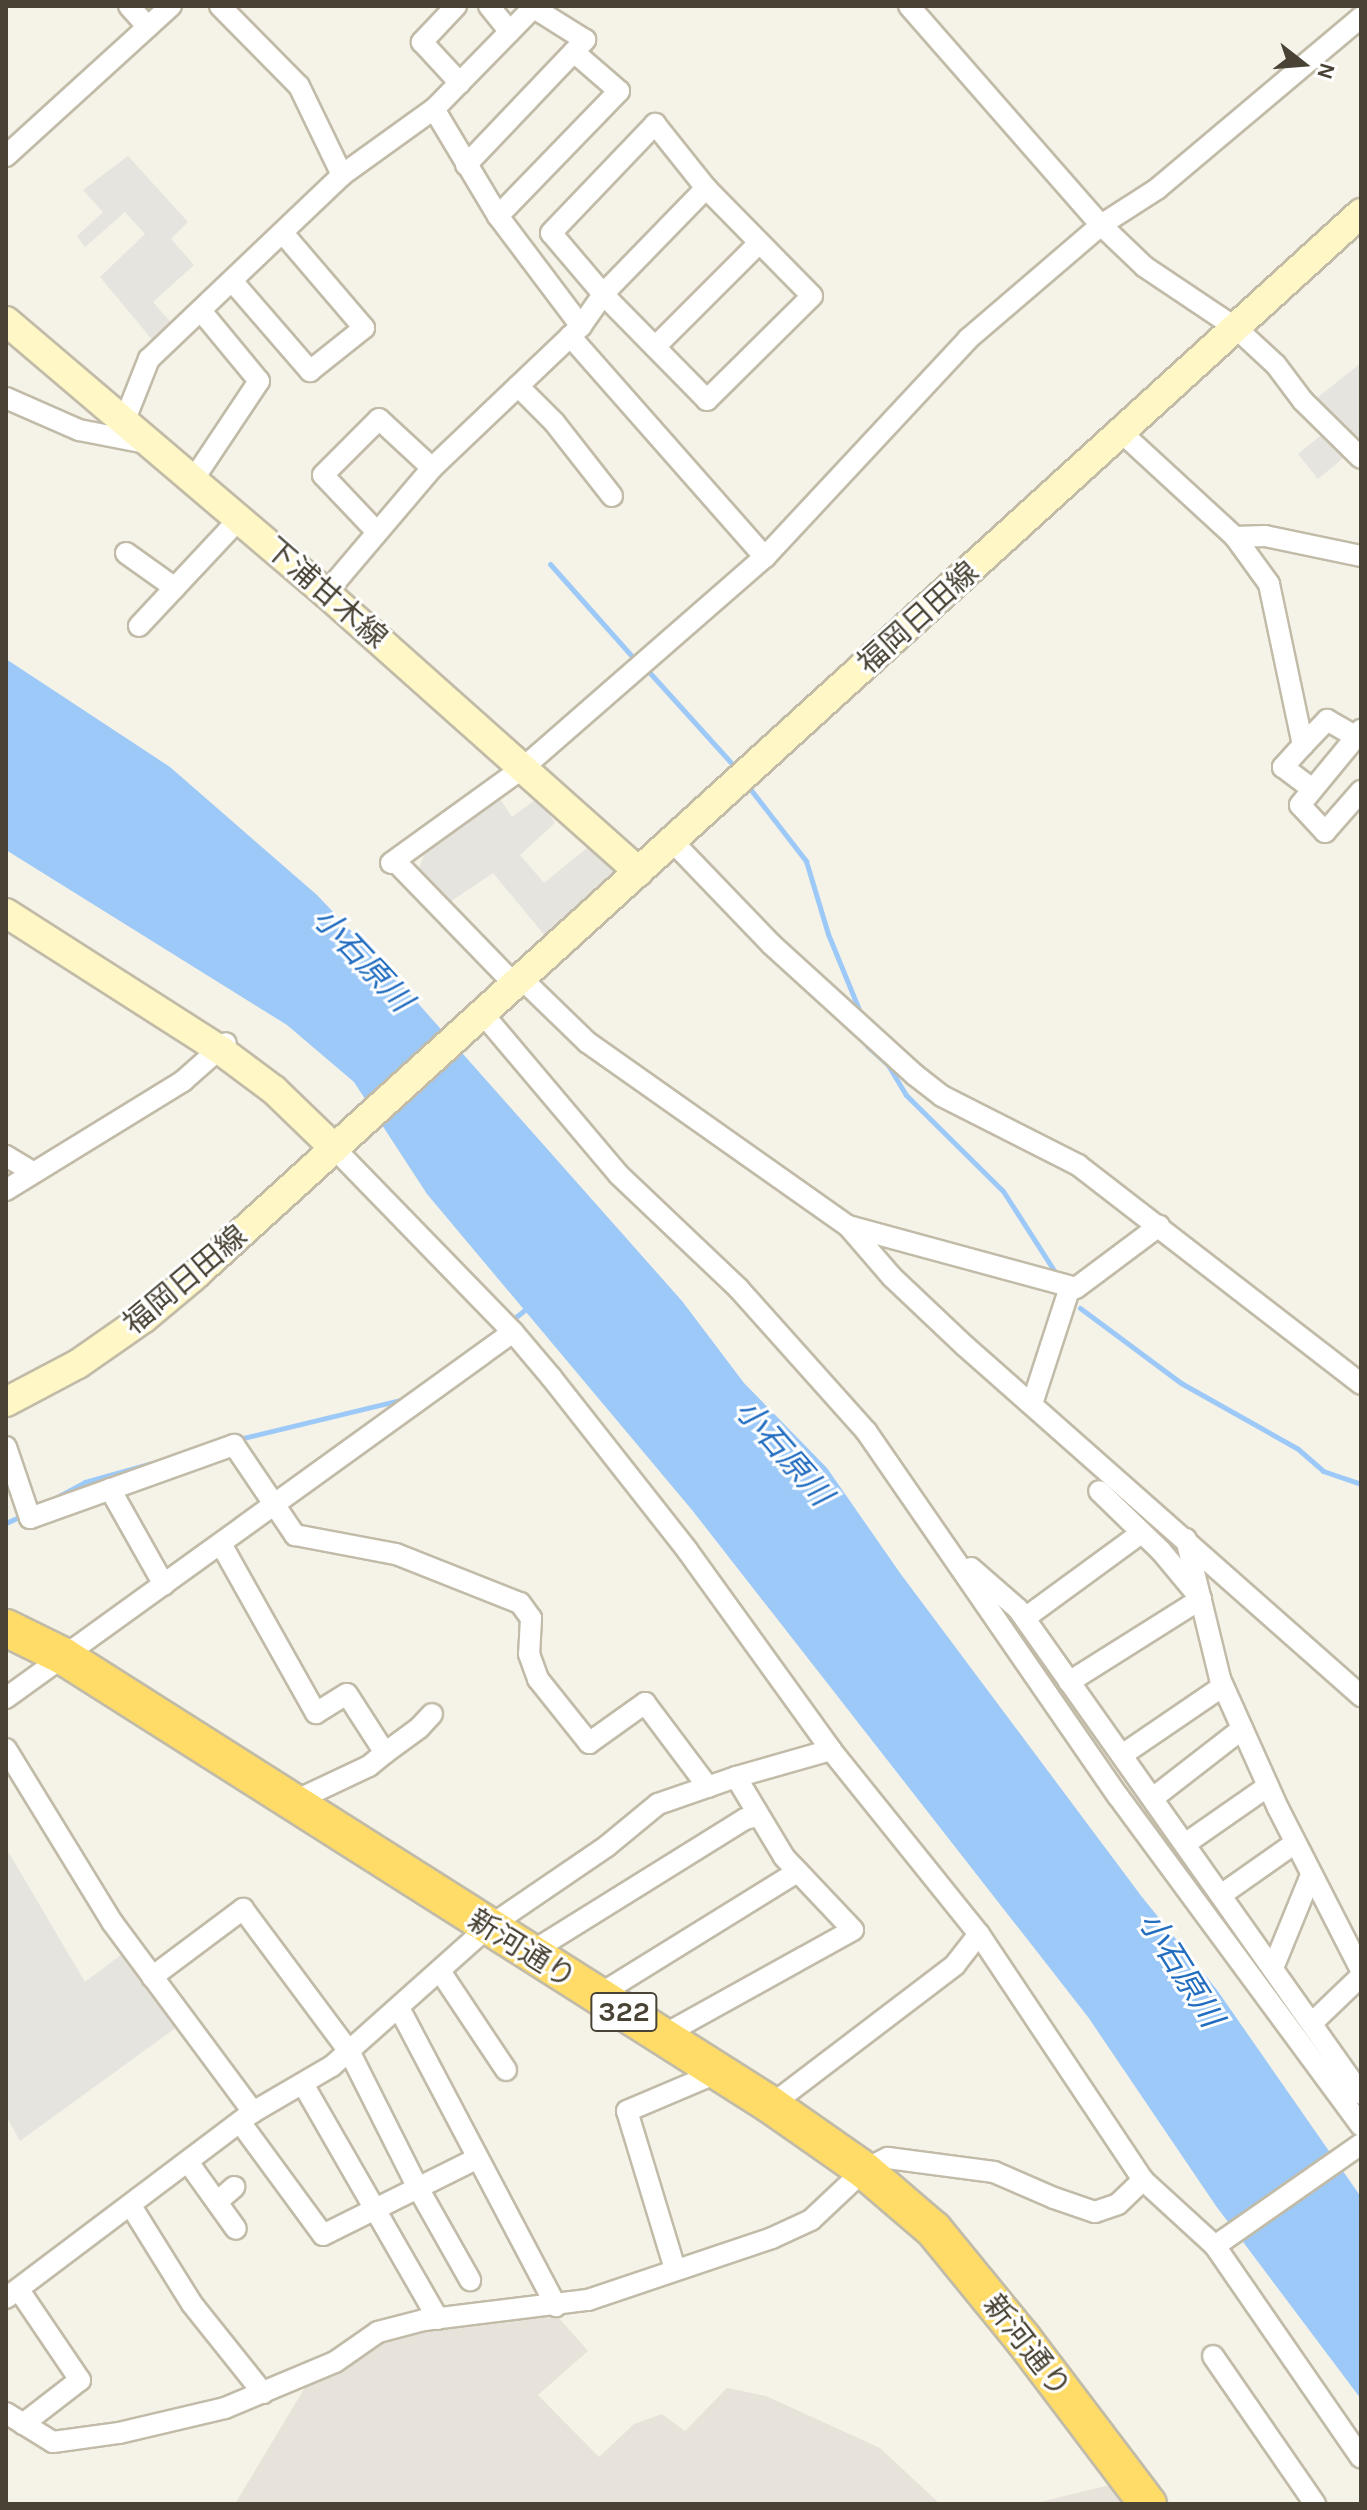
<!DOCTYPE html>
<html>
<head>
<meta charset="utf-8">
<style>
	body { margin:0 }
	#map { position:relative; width:1367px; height:2510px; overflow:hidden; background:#f5f2e7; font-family:Karla,"Noto Sans JP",sans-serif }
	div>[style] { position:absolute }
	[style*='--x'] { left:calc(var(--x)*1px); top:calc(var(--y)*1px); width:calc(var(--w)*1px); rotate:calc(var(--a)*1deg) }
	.industrial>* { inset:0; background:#e7e3db }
	.parking>* { inset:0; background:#e6e4df }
	.water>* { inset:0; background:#9dc9f8 }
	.stream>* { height:5px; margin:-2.5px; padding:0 2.5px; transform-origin:2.5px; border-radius:2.5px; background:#9dc9f8 }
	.roads { filter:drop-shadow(2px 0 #c1bba8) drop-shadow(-2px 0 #c1bba8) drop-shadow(0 2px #c1bba8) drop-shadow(0 -2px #c1bba8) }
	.street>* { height:20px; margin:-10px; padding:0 10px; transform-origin:10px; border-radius:10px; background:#fff }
	.secondary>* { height:28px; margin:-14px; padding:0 14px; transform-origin:14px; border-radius:14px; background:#fff7c6 }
	.highway>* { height:36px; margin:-18px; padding:0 18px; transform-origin:18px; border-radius:18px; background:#ffdc67 }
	span { translate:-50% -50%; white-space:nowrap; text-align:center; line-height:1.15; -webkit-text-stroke:6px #fff; paint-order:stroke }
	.shield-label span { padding:2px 6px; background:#fff; border:2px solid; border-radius:6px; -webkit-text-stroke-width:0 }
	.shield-label { font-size:28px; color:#494335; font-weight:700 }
	.street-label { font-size:30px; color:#494335 }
	.water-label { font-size:32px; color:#226dc0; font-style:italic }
	.frame { position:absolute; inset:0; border:8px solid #494335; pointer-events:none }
	.north { position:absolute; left:1263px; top:24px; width:80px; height:80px; -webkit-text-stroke:6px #fff; paint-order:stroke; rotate:107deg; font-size:22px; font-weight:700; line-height:32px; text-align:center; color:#494335 }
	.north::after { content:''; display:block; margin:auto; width:28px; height:36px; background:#494335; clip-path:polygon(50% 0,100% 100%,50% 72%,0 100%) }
</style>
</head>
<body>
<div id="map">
	<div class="industrial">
		<i style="clip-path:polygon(536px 2310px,559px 2318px,588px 2351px,538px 2395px,599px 2457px,634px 2424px,662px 2414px,685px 2431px,727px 2388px,766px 2396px,880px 2448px,940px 2504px,235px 2504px,310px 2379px,381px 2337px)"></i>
		<i style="clip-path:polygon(1114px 2484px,1128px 2504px,1032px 2504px)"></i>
	</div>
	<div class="parking">
		<i style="clip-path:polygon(128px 156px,188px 222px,171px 239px,194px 265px,153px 302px,173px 325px,155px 343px,100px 277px,145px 234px,125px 212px,85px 247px,77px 236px,103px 212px,83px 190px)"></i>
		<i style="clip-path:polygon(1361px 363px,1361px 450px,1313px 401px)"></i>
		<i style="clip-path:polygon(1325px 432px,1349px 453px,1318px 479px,1298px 454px)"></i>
		<i style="clip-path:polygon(498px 796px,512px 817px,538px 798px,555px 823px,520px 855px,544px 883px,588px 847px,618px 870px,546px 937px,493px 873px,444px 906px,416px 876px,428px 844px)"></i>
		<i style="clip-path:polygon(6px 1848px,85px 1982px,126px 1951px,181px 2024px,20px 2141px,6px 2116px)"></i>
	</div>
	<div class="water">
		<i style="clip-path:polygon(6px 659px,170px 767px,317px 895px,392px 974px,682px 1301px,744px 1383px,827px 1468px,900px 1573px,1142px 1897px,1217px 1990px,1361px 2197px,1361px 2399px,1216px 2206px,1088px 2017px,692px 1510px,427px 1194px,354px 1082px,287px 1025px,6px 850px)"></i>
	</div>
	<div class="stream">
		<i style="--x:550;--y:564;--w:130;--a:48.4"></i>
		<i style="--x:650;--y:673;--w:125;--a:47.9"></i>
		<i style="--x:751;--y:790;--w:90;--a:52.2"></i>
		<i style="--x:806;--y:861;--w:76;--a:73.2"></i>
		<i style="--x:828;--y:934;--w:90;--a:67.7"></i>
		<i style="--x:867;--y:1046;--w:28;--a:42"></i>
		<i style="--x:888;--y:1065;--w:35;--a:59"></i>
		<i style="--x:906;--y:1095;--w:136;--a:44.7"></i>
		<i style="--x:1003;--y:1191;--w:100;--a:57.3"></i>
		<i style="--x:1080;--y:1308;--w:126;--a:36.6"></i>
		<i style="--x:1181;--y:1383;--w:134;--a:29.4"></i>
		<i style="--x:1298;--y:1449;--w:33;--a:41"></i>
		<i style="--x:1323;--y:1471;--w:40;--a:18.9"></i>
		<i style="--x:511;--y:1321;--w:26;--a:-39"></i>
		<i style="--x:235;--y:1440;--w:178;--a:-13.6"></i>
		<i style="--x:46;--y:1503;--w:44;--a:-28.3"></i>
		<i style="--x:85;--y:1482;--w:85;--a:-15.7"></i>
		<i style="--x:6;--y:1523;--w:19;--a:-25"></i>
	</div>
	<div class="roads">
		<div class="street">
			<i style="--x:129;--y:6;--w:28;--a:48"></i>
			<i style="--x:220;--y:6;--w:112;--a:45.4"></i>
			<i style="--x:299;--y:86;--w:99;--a:64.2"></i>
			<i style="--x:456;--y:6;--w:50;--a:133.4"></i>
			<i style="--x:422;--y:42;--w:56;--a:47.2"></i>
			<i style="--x:489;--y:6;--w:33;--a:51"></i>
			<i style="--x:909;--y:6;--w:291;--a:48.8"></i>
			<i style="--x:1101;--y:225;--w:61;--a:43.7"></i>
			<i style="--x:1145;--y:267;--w:110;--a:33.8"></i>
			<i style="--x:1236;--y:328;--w:54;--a:42.8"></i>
			<i style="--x:1276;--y:365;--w:45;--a:53.1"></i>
			<i style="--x:1303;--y:401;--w:81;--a:44.5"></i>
			<i style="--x:434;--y:109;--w:125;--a:59.1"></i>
			<i style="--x:498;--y:216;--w:138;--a:53"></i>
			<i style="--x:655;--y:124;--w:82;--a:51.4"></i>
			<i style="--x:706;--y:188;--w:151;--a:45.5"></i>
			<i style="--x:812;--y:296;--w:148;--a:135.3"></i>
			<i style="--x:707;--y:400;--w:148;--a:-134.5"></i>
			<i style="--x:603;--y:294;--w:80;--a:-130.4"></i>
			<i style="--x:551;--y:233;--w:151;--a:-46.3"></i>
			<i style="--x:6;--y:156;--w:223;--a:-42.3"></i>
			<i style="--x:466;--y:165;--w:173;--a:-46.4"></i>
			<i style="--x:585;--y:40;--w:60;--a:-147.9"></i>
			<i style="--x:498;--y:216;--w:174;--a:-45.9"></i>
			<i style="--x:619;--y:91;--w:60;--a:-139.1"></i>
			<i style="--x:233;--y:282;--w:118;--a:49.1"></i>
			<i style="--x:310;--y:371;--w:69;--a:-38.5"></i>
			<i style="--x:364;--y:328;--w:125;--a:-130.5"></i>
			<i style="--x:570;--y:336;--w:295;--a:48.6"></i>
			<i style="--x:655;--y:347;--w:147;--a:-45"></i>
			<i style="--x:518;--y:386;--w:51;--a:45"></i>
			<i style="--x:554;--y:422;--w:94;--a:51.9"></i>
			<i style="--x:6;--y:398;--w:80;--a:23.7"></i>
			<i style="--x:79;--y:430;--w:68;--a:11"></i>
			<i style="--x:124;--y:422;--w:68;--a:-68.4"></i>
			<i style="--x:149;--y:359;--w:267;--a:-43.6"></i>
			<i style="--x:342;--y:175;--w:113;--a:-35.7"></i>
			<i style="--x:434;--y:109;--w:144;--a:-45.6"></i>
			<i style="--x:1122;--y:433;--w:154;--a:42.6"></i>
			<i style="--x:1235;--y:537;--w:58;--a:54.1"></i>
			<i style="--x:1269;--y:584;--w:165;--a:78.1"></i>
			<i style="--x:1303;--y:745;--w:35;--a:-46"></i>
			<i style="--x:1327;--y:720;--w:34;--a:30"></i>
			<i style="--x:1356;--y:737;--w:9;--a:-54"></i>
			<i style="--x:193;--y:480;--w:119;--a:-56.3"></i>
			<i style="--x:259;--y:381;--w:89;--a:-129.6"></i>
			<i style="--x:376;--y:531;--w:77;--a:-133.4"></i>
			<i style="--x:323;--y:475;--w:79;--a:-45"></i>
			<i style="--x:379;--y:419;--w:72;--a:42.8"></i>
			<i style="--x:1235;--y:537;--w:30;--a:-2"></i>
			<i style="--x:1265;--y:536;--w:98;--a:11.8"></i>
			<i style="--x:126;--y:553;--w:60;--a:35.5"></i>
			<i style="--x:326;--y:593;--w:164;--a:-49.7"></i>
			<i style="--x:432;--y:468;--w:206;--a:-43.6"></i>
			<i style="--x:581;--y:326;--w:39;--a:-55"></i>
			<i style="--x:603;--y:294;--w:148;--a:-45.8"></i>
			<i style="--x:139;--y:626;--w:146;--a:-46.9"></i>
			<i style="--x:1356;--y:737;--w:88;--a:129.5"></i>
			<i style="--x:1300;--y:805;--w:37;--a:47"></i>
			<i style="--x:1325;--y:832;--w:55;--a:-48.7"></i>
			<i style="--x:1303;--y:745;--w:30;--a:132"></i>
			<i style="--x:1283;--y:767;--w:35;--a:37"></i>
			<i style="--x:672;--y:841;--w:143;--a:46.1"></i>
			<i style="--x:771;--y:944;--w:195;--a:42.3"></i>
			<i style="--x:915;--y:1075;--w:34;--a:38"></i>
			<i style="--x:942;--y:1096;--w:153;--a:26.9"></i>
			<i style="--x:1078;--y:1165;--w:358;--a:37.7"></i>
			<i style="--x:395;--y:861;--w:173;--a:45.9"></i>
			<i style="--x:391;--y:863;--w:164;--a:-35.8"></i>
			<i style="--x:524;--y:767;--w:320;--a:-41.1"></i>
			<i style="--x:765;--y:557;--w:298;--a:-47"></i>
			<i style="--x:968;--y:339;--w:175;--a:-40.6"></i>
			<i style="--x:1101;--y:225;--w:67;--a:-32.7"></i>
			<i style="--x:1157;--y:189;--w:267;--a:-40.1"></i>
			<i style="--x:522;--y:979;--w:91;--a:44.1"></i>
			<i style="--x:587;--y:1042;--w:319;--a:35.2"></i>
			<i style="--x:848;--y:1226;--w:67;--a:49.2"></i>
			<i style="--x:892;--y:1277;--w:100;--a:43.4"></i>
			<i style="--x:965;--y:1346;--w:529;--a:41.47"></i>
			<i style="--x:483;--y:1014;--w:209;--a:49.8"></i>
			<i style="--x:618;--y:1174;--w:167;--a:43.5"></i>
			<i style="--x:739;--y:1289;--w:191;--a:48.2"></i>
			<i style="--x:866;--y:1431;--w:444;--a:55.4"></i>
			<i style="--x:1118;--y:1796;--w:410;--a:53.6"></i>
			<i style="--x:334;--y:1148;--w:257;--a:45.8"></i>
			<i style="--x:513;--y:1332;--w:59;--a:49.8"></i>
			<i style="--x:551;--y:1377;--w:220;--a:51.8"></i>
			<i style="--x:687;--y:1550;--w:246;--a:54.2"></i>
			<i style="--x:831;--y:1750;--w:236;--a:51.2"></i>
			<i style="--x:979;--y:1934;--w:39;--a:128"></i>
			<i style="--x:955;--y:1965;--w:231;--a:142.7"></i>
			<i style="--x:6;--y:1156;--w:31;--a:31"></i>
			<i style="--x:6;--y:1190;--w:208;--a:-31.6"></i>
			<i style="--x:183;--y:1081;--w:57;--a:-41.5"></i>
			<i style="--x:848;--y:1226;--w:236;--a:15.2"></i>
			<i style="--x:1076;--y:1288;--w:104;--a:-36.8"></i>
			<i style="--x:1032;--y:1404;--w:123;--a:-72"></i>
			<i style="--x:6;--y:1447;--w:75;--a:71.3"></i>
			<i style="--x:30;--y:1518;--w:217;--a:-19.7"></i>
			<i style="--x:234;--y:1445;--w:109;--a:55.9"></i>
			<i style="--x:295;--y:1535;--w:103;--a:10.7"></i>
			<i style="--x:396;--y:1554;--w:133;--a:21.6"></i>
			<i style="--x:520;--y:1603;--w:19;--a:54"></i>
			<i style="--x:531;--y:1618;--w:36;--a:93"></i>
			<i style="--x:529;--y:1654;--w:27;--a:70"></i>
			<i style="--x:538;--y:1679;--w:82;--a:51.4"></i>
			<i style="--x:589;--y:1743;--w:69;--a:-35.5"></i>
			<i style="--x:645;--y:1703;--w:105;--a:53.1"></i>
			<i style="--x:110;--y:1489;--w:110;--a:60.6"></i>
			<i style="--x:1186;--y:1539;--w:144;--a:76.3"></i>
			<i style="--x:1220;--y:1679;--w:141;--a:65.8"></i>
			<i style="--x:1278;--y:1808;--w:182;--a:62.9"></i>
			<i style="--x:221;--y:1544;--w:194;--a:60.7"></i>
			<i style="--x:316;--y:1713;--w:36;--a:-32"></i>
			<i style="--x:347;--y:1694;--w:70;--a:57.2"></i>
			<i style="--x:385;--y:1753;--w:21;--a:141"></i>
			<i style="--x:369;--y:1766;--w:84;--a:154.7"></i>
			<i style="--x:971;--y:1568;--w:62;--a:41.1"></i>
			<i style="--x:1018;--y:1609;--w:594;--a:54.73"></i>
			<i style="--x:1025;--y:1618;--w:144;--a:-36.2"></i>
			<i style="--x:1069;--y:1682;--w:156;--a:-32.2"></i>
			<i style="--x:1201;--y:1599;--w:62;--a:-129.8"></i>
			<i style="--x:1161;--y:1551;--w:86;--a:-135.9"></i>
			<i style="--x:6;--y:1698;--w:625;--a:-35.83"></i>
			<i style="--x:6;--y:1749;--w:203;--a:58.5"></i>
			<i style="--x:112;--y:1922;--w:237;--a:53.4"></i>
			<i style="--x:385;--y:1753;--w:42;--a:-36.3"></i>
			<i style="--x:419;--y:1728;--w:19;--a:-47"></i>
			<i style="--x:1122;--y:1755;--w:122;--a:-34.3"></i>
			<i style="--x:736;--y:1777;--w:99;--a:-15.9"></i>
			<i style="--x:1153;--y:1798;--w:113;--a:-37.8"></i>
			<i style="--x:1185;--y:1844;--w:101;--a:-34.9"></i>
			<i style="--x:1221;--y:1895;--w:90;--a:-35.1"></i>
			<i style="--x:979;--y:1934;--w:296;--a:56.3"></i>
			<i style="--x:528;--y:1954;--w:256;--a:-31.9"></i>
			<i style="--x:745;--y:1819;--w:12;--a:-14"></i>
			<i style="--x:1273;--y:1968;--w:100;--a:-67.8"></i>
			<i style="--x:440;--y:1971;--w:119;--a:56.3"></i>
			<i style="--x:152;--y:1977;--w:114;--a:-36.8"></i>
			<i style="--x:243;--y:1909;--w:177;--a:53.3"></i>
			<i style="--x:349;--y:2051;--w:153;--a:63.3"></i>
			<i style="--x:418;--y:2188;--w:106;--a:60.5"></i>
			<i style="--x:597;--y:1996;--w:235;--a:-31.8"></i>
			<i style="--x:399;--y:2008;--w:337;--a:62.2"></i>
			<i style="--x:1312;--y:2023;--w:68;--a:-43.8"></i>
			<i style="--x:303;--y:2084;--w:271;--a:60.1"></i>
			<i style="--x:240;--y:2122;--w:140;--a:53.7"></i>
			<i style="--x:323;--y:2235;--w:173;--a:-26.4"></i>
			<i style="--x:188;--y:2162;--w:82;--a:54.4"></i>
			<i style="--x:217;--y:2202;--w:23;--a:-41"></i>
			<i style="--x:131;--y:2206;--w:115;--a:58.1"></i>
			<i style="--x:192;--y:2304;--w:114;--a:51.4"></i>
			<i style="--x:1215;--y:2246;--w:178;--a:-34.9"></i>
			<i style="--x:675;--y:2269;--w:165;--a:-106.9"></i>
			<i style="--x:627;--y:2111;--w:100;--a:-23"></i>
			<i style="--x:19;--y:2290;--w:109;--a:55.9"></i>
			<i style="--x:80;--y:2380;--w:72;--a:142.3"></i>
			<i style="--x:6;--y:2298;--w:309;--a:-37"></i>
			<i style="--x:253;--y:2112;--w:91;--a:-30.2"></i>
			<i style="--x:332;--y:2066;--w:208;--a:-41.7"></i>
			<i style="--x:487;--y:1928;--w:145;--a:-34.3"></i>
			<i style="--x:607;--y:1846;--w:66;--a:-39.5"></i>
			<i style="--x:658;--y:1804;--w:83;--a:-19.1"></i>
			<i style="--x:736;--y:1777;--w:93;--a:59"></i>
			<i style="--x:784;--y:1857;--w:100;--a:46.6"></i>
			<i style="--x:853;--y:1930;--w:218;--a:151"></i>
			<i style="--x:1213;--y:2356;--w:180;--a:55.4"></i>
			<i style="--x:6;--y:2413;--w:55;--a:31.7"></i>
			<i style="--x:53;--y:2442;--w:67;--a:-7.8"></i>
			<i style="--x:119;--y:2433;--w:109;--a:-13.3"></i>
			<i style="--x:225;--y:2408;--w:119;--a:-22.7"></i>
			<i style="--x:335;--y:2362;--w:52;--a:-34.9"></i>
			<i style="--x:378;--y:2332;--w:48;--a:-14.6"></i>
			<i style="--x:424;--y:2320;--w:165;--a:-7"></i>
			<i style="--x:588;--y:2300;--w:194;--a:-18.6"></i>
			<i style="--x:772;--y:2238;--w:43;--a:-24.8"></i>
			<i style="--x:811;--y:2220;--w:73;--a:-43.3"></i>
			<i style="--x:864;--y:2170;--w:27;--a:-27"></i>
			<i style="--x:888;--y:2158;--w:107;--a:7.5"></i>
			<i style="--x:994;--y:2172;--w:65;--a:23.4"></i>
			<i style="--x:1054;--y:2198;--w:43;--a:18.9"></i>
			<i style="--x:1095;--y:2212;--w:24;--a:-19"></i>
			<i style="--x:1118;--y:2204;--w:35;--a:-44"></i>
			<i style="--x:1143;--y:2180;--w:98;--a:42.5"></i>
			<i style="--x:1215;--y:2246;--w:257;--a:55.4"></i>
		</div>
		<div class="secondary">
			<i style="--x:6;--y:321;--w:420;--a:40.4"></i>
			<i style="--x:326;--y:593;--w:419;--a:41.7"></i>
			<i style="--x:6;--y:913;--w:253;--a:32.6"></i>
			<i style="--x:219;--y:1049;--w:69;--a:36.7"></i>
			<i style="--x:274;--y:1090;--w:83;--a:44"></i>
			<i style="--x:6;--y:1402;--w:81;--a:-27.8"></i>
			<i style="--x:78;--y:1364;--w:80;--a:-34.9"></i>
			<i style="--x:144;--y:1318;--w:64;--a:-39.9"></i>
			<i style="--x:193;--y:1277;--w:1580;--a:-42.33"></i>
		</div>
		<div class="highway">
			<i style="--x:6;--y:1628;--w:64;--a:26.2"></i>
			<i style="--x:63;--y:1656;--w:838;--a:32.38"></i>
			<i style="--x:771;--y:2105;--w:113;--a:35"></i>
			<i style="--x:864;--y:2170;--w:92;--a:40.6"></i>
			<i style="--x:934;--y:2230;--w:141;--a:50.8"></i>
			<i style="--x:1023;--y:2339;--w:207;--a:52.9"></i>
		</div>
	</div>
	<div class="shield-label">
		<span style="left:624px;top:2012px">322</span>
	</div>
	<div class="street-label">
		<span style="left:326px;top:593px;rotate:41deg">下浦甘木線</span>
		<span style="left:918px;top:618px;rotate:-42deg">福岡日田線</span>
		<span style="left:185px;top:1280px;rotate:-40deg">福岡日田線</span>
		<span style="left:522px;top:1949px;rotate:32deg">新河通り</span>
		<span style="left:1027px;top:2346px;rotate:52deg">新河通り</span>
	</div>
	<div class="water-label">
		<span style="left:362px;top:960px;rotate:47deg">小石原川</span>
		<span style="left:783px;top:1453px;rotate:49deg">小石原川</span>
		<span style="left:1180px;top:1970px;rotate:58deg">小石原川</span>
	</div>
	<div class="frame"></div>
	<div class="north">N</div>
</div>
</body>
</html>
